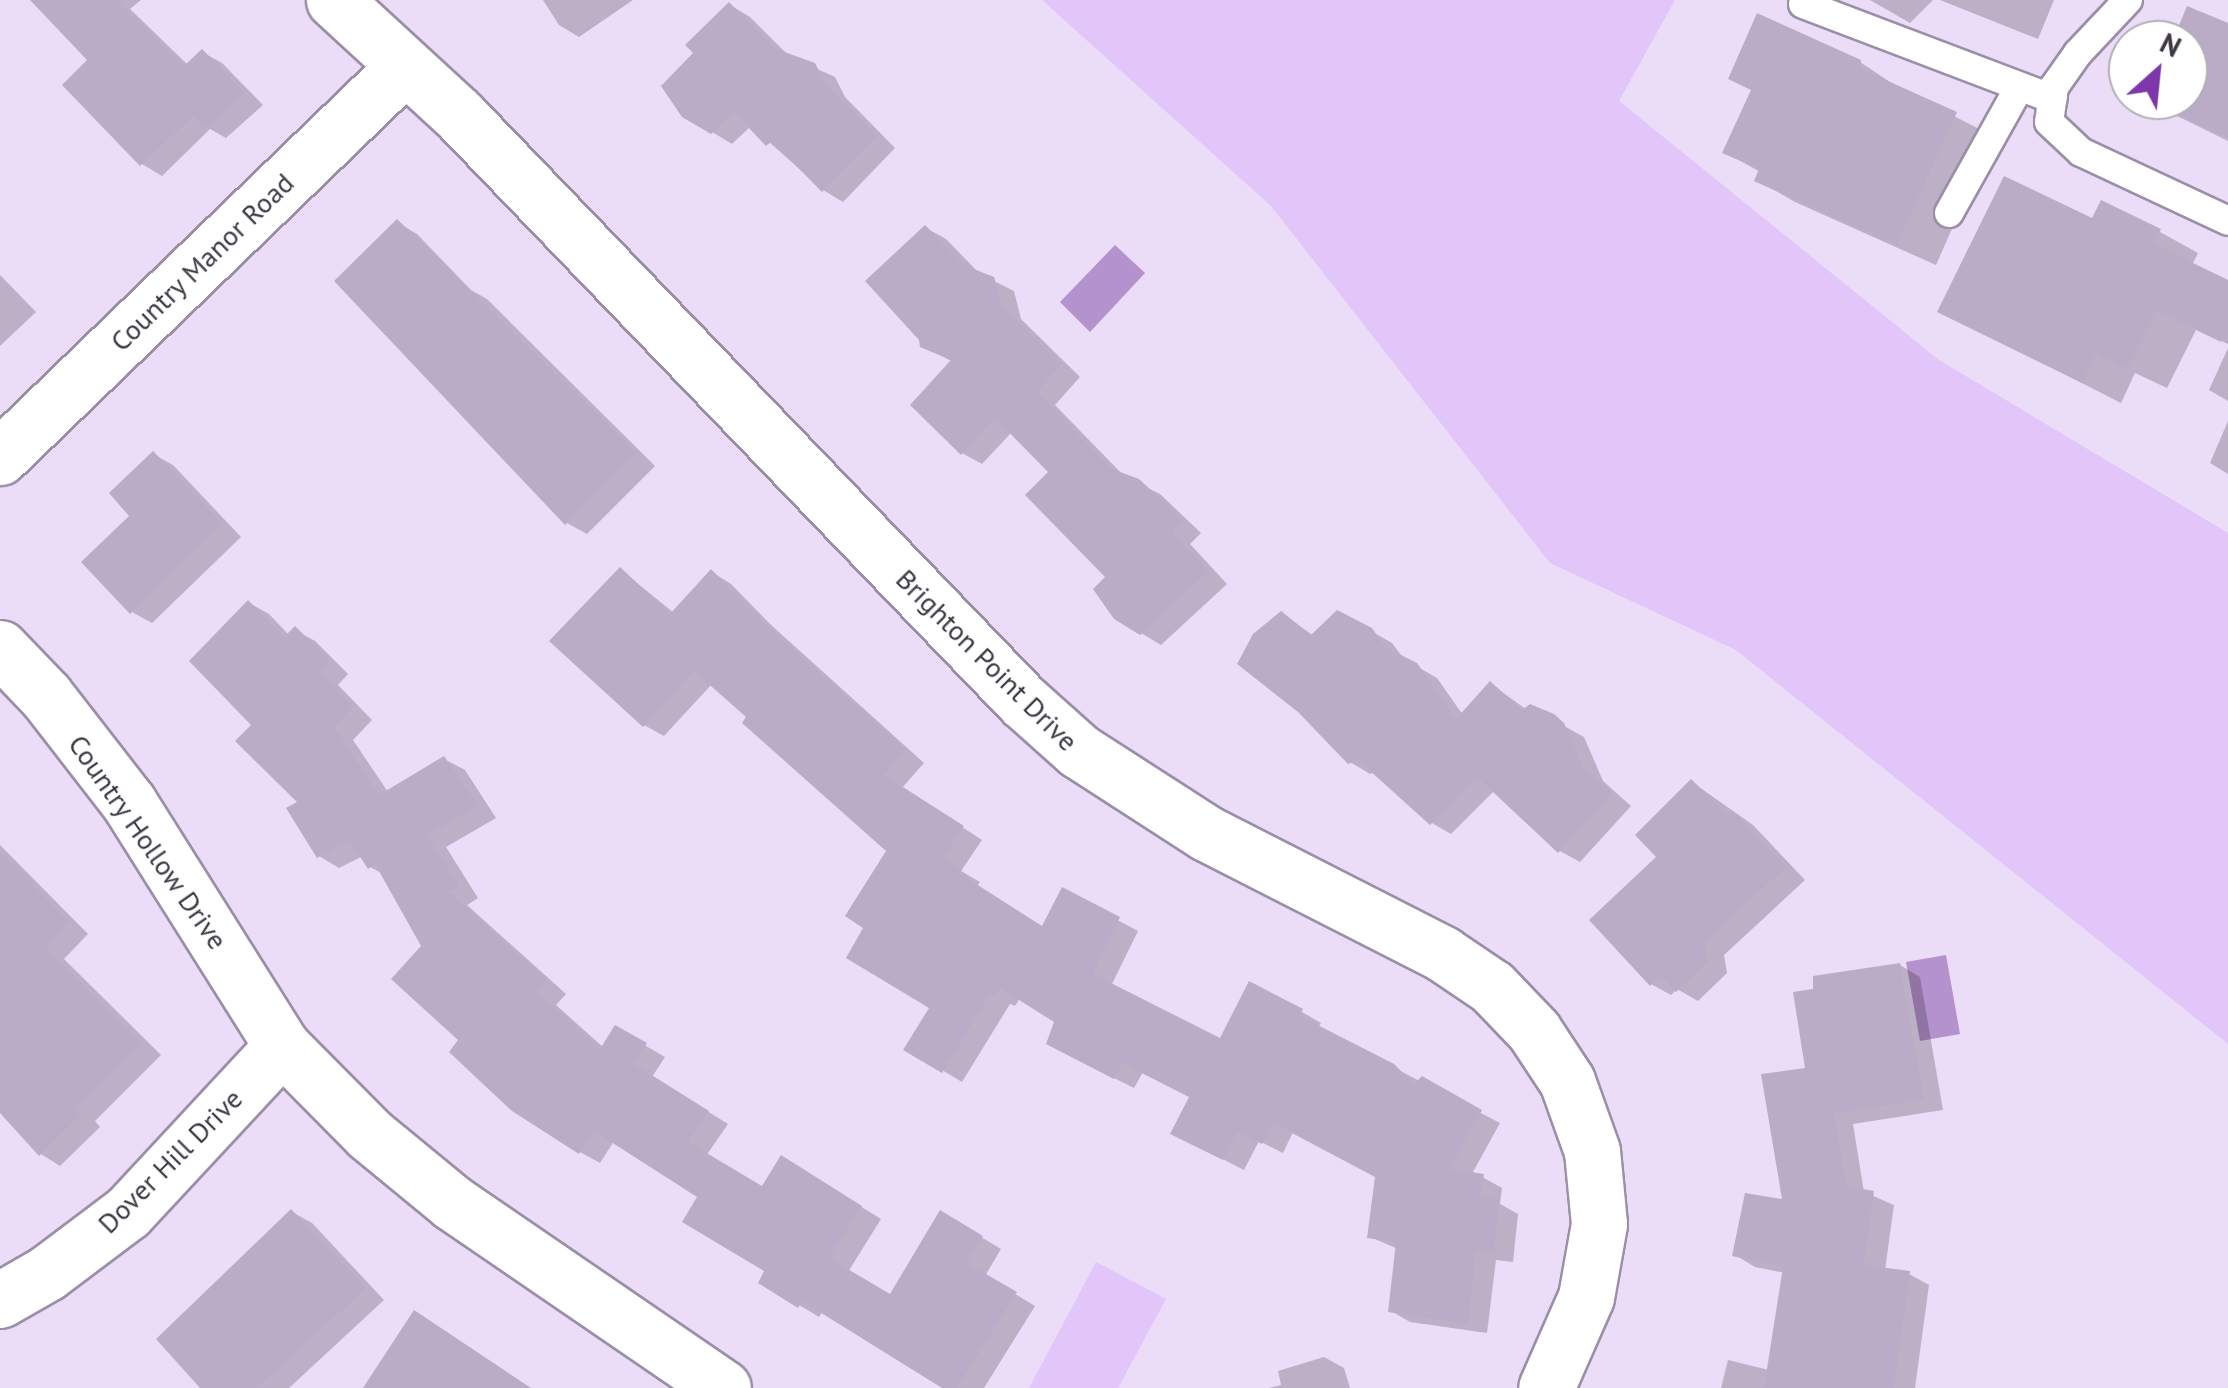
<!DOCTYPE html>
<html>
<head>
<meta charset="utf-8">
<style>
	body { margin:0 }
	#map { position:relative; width:2228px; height:1388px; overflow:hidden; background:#ebdcf8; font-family:"PT Sans",sans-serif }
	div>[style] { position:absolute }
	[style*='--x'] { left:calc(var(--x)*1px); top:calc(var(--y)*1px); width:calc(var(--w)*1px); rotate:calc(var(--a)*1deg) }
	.green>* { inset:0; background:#e2c6fa }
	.water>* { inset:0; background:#b392cd }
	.shadow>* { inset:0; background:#0003 }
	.building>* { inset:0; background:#baacc6 }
	.roads { filter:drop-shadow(2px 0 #9c8ea7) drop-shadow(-2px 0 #9c8ea7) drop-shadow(0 2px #9c8ea7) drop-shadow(0 -2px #9c8ea7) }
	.lane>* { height:28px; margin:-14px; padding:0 14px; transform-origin:14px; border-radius:14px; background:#fff }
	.street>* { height:55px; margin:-27.5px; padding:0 27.5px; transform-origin:27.5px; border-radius:27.5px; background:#fff }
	span { translate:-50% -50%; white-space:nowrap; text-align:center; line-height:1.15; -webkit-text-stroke:10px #fff; paint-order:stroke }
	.street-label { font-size:28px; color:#3e3843 }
	.north { position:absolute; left:2108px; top:20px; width:100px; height:100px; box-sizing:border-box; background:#fff; border:2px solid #b2afb4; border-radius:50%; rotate:27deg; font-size:28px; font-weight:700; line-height:40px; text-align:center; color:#3e3843 }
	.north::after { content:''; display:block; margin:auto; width:35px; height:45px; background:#7e37aa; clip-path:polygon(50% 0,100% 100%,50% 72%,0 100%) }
</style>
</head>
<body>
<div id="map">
	<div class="green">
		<i style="clip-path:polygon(1042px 0,1675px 0,1619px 101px,1939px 360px,2228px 533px,2228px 1044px,1736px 650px,1550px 563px,1271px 206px)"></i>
		<i style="clip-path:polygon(1096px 1262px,1166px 1299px,1118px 1388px,1029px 1388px)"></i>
	</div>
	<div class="water">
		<i style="clip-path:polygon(1115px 245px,1145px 273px,1090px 332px,1060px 302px)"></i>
		<i style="clip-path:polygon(1946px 955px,1960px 1034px,1920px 1041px,1906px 962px)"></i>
	</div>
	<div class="shadow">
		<i style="clip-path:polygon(33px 0,141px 0,130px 9px,188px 65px,202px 52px,222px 63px,263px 105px,226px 138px,210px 129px,162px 176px,142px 164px,90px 60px)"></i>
		<i style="clip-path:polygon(543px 0,633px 0,579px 37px,559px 25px)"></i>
		<i style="clip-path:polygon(1870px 0,1933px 0,1910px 23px)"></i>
		<i style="clip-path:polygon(1940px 0,2054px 0,2038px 39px)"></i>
		<i style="clip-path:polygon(730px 5px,750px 17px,789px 56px,835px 77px,845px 97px,895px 148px,843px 202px,823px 190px,751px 126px,732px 144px,684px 115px,696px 53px)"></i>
		<i style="clip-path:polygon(2228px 26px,2228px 141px,2151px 103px,2188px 100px,2188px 40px,2176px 40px)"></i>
		<i style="clip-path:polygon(1860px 62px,1899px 88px,1993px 136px,1936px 265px,1795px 202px,1757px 180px,1760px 172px,1725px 152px)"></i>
		<i style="clip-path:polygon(2093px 221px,2160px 232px,2198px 253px,2192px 265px,2228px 285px,2228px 328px,2221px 342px,2196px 330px,2167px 388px,2135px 373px,2121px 403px,1941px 311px)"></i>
		<i style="clip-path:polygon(397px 222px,417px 234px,471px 290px,487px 299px,655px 466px,587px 534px,567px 523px)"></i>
		<i style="clip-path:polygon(926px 228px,946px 239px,980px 274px,1014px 291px,1021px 319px,1080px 377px,1055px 405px,1125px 477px,1160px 494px,1201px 533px,1190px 544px,1227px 584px,1161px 645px,1141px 633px,1052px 472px,1012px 432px,982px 464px,962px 453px,953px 362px,922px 345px)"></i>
		<i style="clip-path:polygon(0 275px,36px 312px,0 346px)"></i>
		<i style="clip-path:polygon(2228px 348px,2228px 401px,2209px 390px)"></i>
		<i style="clip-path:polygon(2228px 421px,2228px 474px,2210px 463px)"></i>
		<i style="clip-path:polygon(153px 454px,173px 465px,241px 537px,152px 623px,132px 612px,132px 517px)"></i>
		<i style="clip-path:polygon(621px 570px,674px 613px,712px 572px,731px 584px,770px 624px,924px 763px,902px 788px,982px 840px,961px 871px,980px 882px,977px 886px,1044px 929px,1063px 891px,1138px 931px,1111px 986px,1221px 1041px,1302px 1012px,1321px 1023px,1318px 1028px,1500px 1123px,1473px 1172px,1502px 1188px,1500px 1204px,1518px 1214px,1513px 1262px,1496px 1260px,1487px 1333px,1410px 1322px,1391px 1311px,1398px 1249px,1370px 1237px,1378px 1176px,1293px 1132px,1283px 1153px,1259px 1141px,1244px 1170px,1193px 1144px,1192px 1097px,1143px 1072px,1134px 1088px,1068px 1055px,1057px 1020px,1020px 998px,1015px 1006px,1010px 1004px,962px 1082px,907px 1049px,932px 1007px,867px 928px,889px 850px,712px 684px,664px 736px,644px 725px)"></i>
		<i style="clip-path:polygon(249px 603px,269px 614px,289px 635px,295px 630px,315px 641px,348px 674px,338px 685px,372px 720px,353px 740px,388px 792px,444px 759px,465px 770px,496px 818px,446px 847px,478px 898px,467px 905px,566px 994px,556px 1005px,604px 1048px,615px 1028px,665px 1057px,652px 1077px,728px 1124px,706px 1156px,763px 1189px,802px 1170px,881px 1219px,848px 1272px,891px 1297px,941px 1213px,1001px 1249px,985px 1276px,1035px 1306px,984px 1388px,946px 1388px,823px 1311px,819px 1317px,761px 1282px,768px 1270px,701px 1196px,614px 1141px,600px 1163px,580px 1152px,462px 1039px,425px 946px,385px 875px,370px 867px,363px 856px,339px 868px,319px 856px,301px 802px,255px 725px)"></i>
		<i style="clip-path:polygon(1282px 614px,1314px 636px,1371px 631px,1392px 643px,1404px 659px,1437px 678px,1463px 715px,1491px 684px,1527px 710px,1530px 707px,1584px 737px,1603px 781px,1631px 806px,1580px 862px,1560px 851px,1495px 790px,1451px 834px,1432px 823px,1375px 772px,1370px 774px,1350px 762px)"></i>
		<i style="clip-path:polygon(1692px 782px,1753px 825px,1805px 880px,1724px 955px,1727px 973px,1698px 1001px,1677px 989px,1671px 995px,1651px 984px,1660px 857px)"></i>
		<i style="clip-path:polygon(0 845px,88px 934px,64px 959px,161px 1055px,95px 1121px,100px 1127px,60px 1166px,41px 1154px,0 1109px)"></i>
		<i style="clip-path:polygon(1900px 965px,1920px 977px,1943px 1110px,1853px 1124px,1864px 1192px,1894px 1205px,1885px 1270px,1909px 1274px,1929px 1285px,1915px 1388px,1721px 1388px,1728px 1360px,1769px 1370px,1785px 1273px,1755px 1267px,1735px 1255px,1785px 1202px,1808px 1070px)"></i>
		<i style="clip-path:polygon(292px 1212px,312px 1223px,384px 1300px,289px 1388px,204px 1388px)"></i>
		<i style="clip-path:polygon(1324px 1357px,1344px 1368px,1350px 1388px,1269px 1388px,1281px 1385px,1278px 1371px)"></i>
	</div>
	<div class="building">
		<i style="clip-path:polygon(30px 0,116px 0,184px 66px,202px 49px,245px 93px,205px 129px,193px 116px,140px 166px,62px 85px,87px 60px)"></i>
		<i style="clip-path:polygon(729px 2px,776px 49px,815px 63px,825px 83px,877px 136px,822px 192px,772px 141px,766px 146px,734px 112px,711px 134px,682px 117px,661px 86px,693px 53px,685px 45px)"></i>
		<i style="clip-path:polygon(2187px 6px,2228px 23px,2228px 137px,2148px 104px,2149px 100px,2188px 100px,2188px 40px,2173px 40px)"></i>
		<i style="clip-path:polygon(1757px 13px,1861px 60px,1861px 69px,1957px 112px,1897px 245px,1754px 181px,1759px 169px,1722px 153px,1751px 90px,1728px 79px)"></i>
		<i style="clip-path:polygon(2004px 176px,2092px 218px,2101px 200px,2161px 229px,2154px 244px,2228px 280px,2228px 344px,2157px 311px,2128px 369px,2096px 353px,2082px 383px,1937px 312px)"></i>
		<i style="clip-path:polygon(397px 219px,637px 453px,565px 525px,334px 281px)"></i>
		<i style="clip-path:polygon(925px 225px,966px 266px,994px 277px,1002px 305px,1062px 364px,1037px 392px,1112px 469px,1139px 479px,1183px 520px,1172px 532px,1209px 571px,1140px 635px,1114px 619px,1093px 589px,1105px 577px,1025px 495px,1048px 472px,995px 418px,961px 455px,910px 405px,951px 360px,920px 347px,919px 340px,865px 281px)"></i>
		<i style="clip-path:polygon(153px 451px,223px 524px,130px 614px,81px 562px,129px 516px,109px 493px)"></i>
		<i style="clip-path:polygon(620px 567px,670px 614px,711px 569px,750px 610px,906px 750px,884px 775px,964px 826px,943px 858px,962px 869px,959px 873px,1042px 926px,1062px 887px,1120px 917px,1093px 974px,1220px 1038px,1249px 981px,1303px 1009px,1300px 1016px,1394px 1064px,1414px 1084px,1422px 1076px,1482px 1110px,1450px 1169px,1484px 1174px,1480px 1197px,1499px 1200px,1494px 1253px,1476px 1250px,1468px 1324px,1388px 1312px,1396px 1242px,1367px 1238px,1375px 1177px,1273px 1123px,1262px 1144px,1238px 1132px,1223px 1160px,1170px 1134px,1189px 1097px,1122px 1063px,1114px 1079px,1046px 1044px,1054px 1022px,1000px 988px,994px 997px,990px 994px,942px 1073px,903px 1050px,929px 1008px,846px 958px,863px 928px,845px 916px,886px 851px,742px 723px,746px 717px,694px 671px,643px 727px,549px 641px)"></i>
		<i style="clip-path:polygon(248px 600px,284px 637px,295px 626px,330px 661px,319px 672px,353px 707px,334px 727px,379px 795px,444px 756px,478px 806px,427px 835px,460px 886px,449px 892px,548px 981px,538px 992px,600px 1049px,615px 1025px,647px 1043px,634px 1064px,709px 1111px,688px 1142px,762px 1186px,781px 1155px,862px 1206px,829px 1258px,890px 1294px,940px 1210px,983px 1236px,967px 1263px,1017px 1292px,957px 1388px,942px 1388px,802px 1301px,798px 1308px,758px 1283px,764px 1271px,682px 1222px,697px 1197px,594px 1131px,579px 1154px,512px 1111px,449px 1052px,458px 1040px,391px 979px,421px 946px,375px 864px,368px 869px,350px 841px,317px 858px,286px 808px,297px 802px,235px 741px,251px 725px,189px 661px)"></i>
		<i style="clip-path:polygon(1337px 610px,1372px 628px,1385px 647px,1417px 663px,1456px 719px,1490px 681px,1522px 710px,1530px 704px,1554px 714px,1564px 723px,1583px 767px,1613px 793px,1558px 853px,1477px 777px,1430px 825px,1358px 760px,1348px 764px,1298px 712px,1237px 664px,1253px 634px,1281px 611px,1311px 635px)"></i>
		<i style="clip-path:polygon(1691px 779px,1729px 816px,1733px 811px,1786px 867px,1704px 943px,1708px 962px,1676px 992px,1660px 975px,1650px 986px,1589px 920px,1656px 857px,1635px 835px)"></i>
		<i style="clip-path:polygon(0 851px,69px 922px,46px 947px,142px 1043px,76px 1108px,82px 1114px,39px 1156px,0 1113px)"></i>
		<i style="clip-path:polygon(1900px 963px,1924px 1100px,1834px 1113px,1846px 1186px,1874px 1191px,1864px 1265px,1910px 1271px,1894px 1388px,1764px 1388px,1783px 1267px,1732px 1256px,1745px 1193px,1782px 1199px,1761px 1074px,1805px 1068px,1793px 992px,1813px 989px,1813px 976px)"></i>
		<i style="clip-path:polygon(291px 1209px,366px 1288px,257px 1388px,200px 1388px,156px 1339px)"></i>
		<i style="clip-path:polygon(414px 1310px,531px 1388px,363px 1388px)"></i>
	</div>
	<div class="roads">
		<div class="lane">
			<i style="--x:2128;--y:0;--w:73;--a:133.3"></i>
			<i style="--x:2078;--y:53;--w:42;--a:125.2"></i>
			<i style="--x:2054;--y:87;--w:35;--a:98"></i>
			<i style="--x:2049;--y:122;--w:44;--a:43.2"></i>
			<i style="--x:2081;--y:152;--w:162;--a:25.1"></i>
			<i style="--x:1803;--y:4;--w:267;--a:20.8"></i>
			<i style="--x:1949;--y:213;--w:143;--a:-60.8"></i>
		</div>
		<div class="street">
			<i style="--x:334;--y:0;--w:170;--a:42.6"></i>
			<i style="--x:459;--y:115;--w:813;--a:46.1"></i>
			<i style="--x:1023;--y:701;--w:75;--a:41.8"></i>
			<i style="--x:1079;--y:751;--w:151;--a:32.8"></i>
			<i style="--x:1206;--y:833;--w:266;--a:27"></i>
			<i style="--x:1443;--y:954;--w:59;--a:34"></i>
			<i style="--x:1492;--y:987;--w:61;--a:46.3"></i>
			<i style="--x:1534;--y:1031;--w:60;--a:56.6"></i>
			<i style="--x:1567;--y:1081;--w:74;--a:70.3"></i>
			<i style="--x:1592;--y:1151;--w:73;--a:84.5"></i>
			<i style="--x:1599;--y:1224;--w:74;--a:100.1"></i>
			<i style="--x:1586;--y:1297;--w:99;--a:113.7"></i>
			<i style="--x:0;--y:457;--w:562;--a:-43.99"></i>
			<i style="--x:0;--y:648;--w:66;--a:46.2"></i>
			<i style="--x:46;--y:696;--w:135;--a:52.2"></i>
			<i style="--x:129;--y:803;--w:287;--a:57.8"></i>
			<i style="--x:282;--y:1046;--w:124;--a:45.3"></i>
			<i style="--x:369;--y:1134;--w:109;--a:39.4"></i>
			<i style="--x:453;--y:1203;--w:327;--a:34.4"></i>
			<i style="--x:0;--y:1300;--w:54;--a:-29.9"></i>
			<i style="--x:47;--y:1273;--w:101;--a:-37"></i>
			<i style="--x:128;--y:1212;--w:226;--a:-47.1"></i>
		</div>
	</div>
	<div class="street-label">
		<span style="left:202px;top:262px;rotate:-44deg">Country Manor Road</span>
		<span style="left:987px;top:660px;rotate:45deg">Brighton Point Drive</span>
		<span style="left:148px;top:842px;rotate:55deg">Country Hollow Drive</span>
		<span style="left:170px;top:1161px;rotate:-45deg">Dover Hill Drive</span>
	</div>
	<div class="north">N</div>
</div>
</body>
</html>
